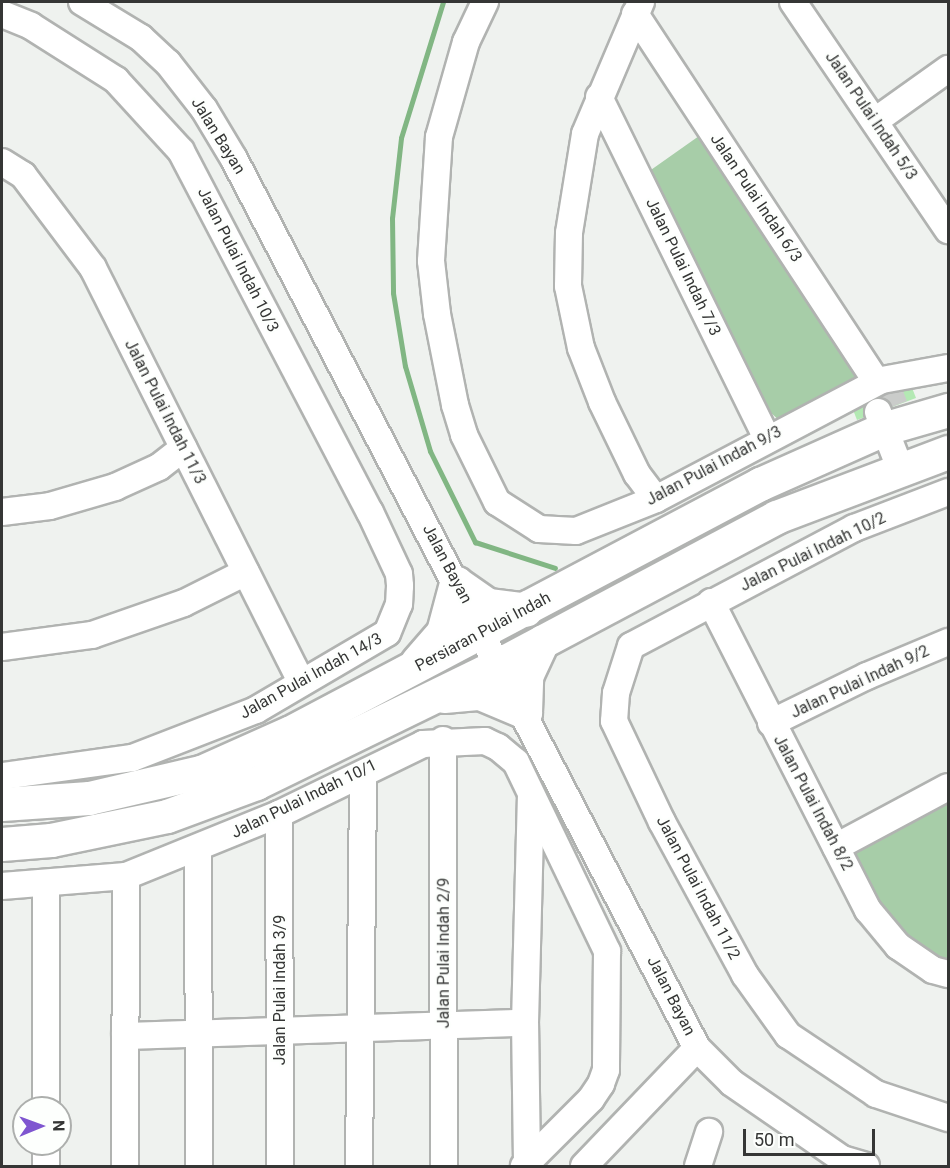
<!DOCTYPE html>
<html>
<head>
<meta charset="utf-8">
<style>
	body { margin:0 }
	#map { position:relative; width:950px; height:1168px; overflow:hidden; background:#eff2ef; font-family:Roboto,sans-serif }
	div>[style] { position:absolute }
	[style*='--x'] { left:calc(var(--x)*1px); top:calc(var(--y)*1px); width:calc(var(--w)*1px); rotate:calc(var(--a)*1deg) }
	.green>* { inset:0; background:#a7cda8 }
	.stream>* { height:5px; margin:-2.5px; padding:0 2.5px; transform-origin:2.5px; border-radius:2.5px; background:#81b683 }
	.building>* { inset:0; background:#b3e9b3 }
	.minor-tunnel>* { height:26px; margin-top:-13px; transform-origin:0; background:repeating-linear-gradient(90deg,#caccca 0 26px,transparent 0 39px) }
	.roads { filter:drop-shadow(2px 0 #b1b3b1) drop-shadow(-2px 0 #b1b3b1) drop-shadow(0 2px #b1b3b1) drop-shadow(0 -2px #b1b3b1) }
	.minor>* { height:26px; margin:-13px; padding:0 13px; transform-origin:13px; border-radius:13px; background:#fff }
	.major>* { height:33px; margin:-16.5px; padding:0 16.5px; transform-origin:16.5px; border-radius:16.5px; background:#fff }
	span { translate:-50% -50%; white-space:nowrap; text-align:center; line-height:1.15; -webkit-text-stroke:5px #fdfffd; paint-order:stroke }
	.street-label { font-size:16px; color:#353635 }
	.frame { position:absolute; inset:0; border:3px solid #353635; pointer-events:none }
	.north { position:absolute; left:12px; top:1096px; width:60px; height:60px; box-sizing:border-box; background:#fdfffd; border:2px solid #adafad; border-radius:50%; rotate:89deg; font-size:16px; font-weight:700; line-height:24px; text-align:center; color:#353635 }
	.north::after { content:''; display:block; margin:auto; width:21px; height:27px; background:#7f56d0; clip-path:polygon(50% 0,100% 100%,50% 72%,0 100%) }
	.scale { position:absolute; left:743px; top:1129px; width:132px; height:27px; box-sizing:border-box; border:3px solid #353635; border-top:0; padding-left:8px; font-size:18px; line-height:21px; white-space:nowrap; color:#353635; -webkit-text-stroke:4px #fdfffd; paint-order:stroke }
</style>
</head>
<body>
<div id="map">
	<div class="green">
		<i style="clip-path:polygon(699px 136px,865px 374px,852px 381px,855px 387px,782px 423px,769px 411px,648px 172px)"></i>
		<i style="clip-path:polygon(948px 796px,948px 962px,934px 956px,888px 920px,852px 856px,856px 846px)"></i>
	</div>
	<div class="stream">
		<i style="--x:443;--y:2;--w:142;--a:107.2"></i>
		<i style="--x:401;--y:138;--w:81;--a:96.4"></i>
		<i style="--x:392;--y:218;--w:75;--a:89.2"></i>
		<i style="--x:393;--y:293;--w:74;--a:80.7"></i>
		<i style="--x:405;--y:366;--w:89;--a:73.6"></i>
		<i style="--x:430;--y:451;--w:102;--a:63.7"></i>
		<i style="--x:475;--y:542;--w:84;--a:18"></i>
	</div>
	<div class="building">
		<i style="clip-path:polygon(909px 380px,916px 398px,857px 420px,850px 402px)"></i>
	</div>
	<div class="minor-tunnel">
		<i style="--x:888;--y:388;--w:19;--a:69"></i>
	</div>
	<div class="roads">
		<div class="minor">
			<i style="--x:82;--y:2;--w:69;--a:31.4"></i>
			<i style="--x:141;--y:38;--w:37;--a:43"></i>
			<i style="--x:168;--y:63;--w:58;--a:52"></i>
			<i style="--x:204;--y:109;--w:58;--a:59"></i>
			<i style="--x:234;--y:159;--w:1002;--a:62.49"></i>
			<i style="--x:697;--y:1048;--w:49;--a:45"></i>
			<i style="--x:732;--y:1083;--w:134;--a:34.6"></i>
			<i style="--x:842;--y:1159;--w:25;--a:16"></i>
			<i style="--x:485;--y:2;--w:44;--a:115.4"></i>
			<i style="--x:466;--y:42;--w:99;--a:105.9"></i>
			<i style="--x:439;--y:137;--w:124;--a:93.7"></i>
			<i style="--x:431;--y:261;--w:53;--a:83.5"></i>
			<i style="--x:437;--y:314;--w:93;--a:78.8"></i>
			<i style="--x:455;--y:405;--w:31;--a:73"></i>
			<i style="--x:464;--y:435;--w:75;--a:63.8"></i>
			<i style="--x:497;--y:502;--w:50;--a:32.7"></i>
			<i style="--x:539;--y:529;--w:37;--a:3"></i>
			<i style="--x:576;--y:531;--w:86;--a:-21.8"></i>
			<i style="--x:656;--y:499;--w:255;--a:-27.8"></i>
			<i style="--x:882;--y:380;--w:67;--a:-10.3"></i>
			<i style="--x:641;--y:2;--w:143;--a:113"></i>
			<i style="--x:585;--y:134;--w:100;--a:99.2"></i>
			<i style="--x:569;--y:233;--w:53;--a:91.1"></i>
			<i style="--x:568;--y:286;--w:63;--a:78.2"></i>
			<i style="--x:581;--y:348;--w:58;--a:68.7"></i>
			<i style="--x:602;--y:402;--w:80;--a:64.1"></i>
			<i style="--x:637;--y:474;--w:31;--a:53"></i>
			<i style="--x:793;--y:2;--w:276;--a:55.8"></i>
			<i style="--x:2;--y:14;--w:31;--a:22"></i>
			<i style="--x:31;--y:26;--w:101;--a:32.4"></i>
			<i style="--x:116;--y:80;--w:96;--a:47.5"></i>
			<i style="--x:181;--y:151;--w:407;--a:62.4"></i>
			<i style="--x:370;--y:512;--w:68;--a:64.9"></i>
			<i style="--x:399;--y:574;--w:12;--a:85"></i>
			<i style="--x:400;--y:586;--w:18;--a:93"></i>
			<i style="--x:399;--y:604;--w:31;--a:112"></i>
			<i style="--x:387;--y:633;--w:152;--a:149.6"></i>
			<i style="--x:256;--y:710;--w:133;--a:158.8"></i>
			<i style="--x:132;--y:758;--w:131;--a:172.1"></i>
			<i style="--x:635;--y:14;--w:440;--a:56.7"></i>
			<i style="--x:599;--y:97;--w:380;--a:63.8"></i>
			<i style="--x:875;--y:121;--w:90;--a:-35.5"></i>
			<i style="--x:2;--y:162;--w:25;--a:32"></i>
			<i style="--x:23;--y:175;--w:116;--a:53"></i>
			<i style="--x:93;--y:268;--w:463;--a:63.3"></i>
			<i style="--x:878;--y:412;--w:60;--a:68.6"></i>
			<i style="--x:948;--y:492;--w:101;--a:159"></i>
			<i style="--x:854;--y:528;--w:252;--a:152.1"></i>
			<i style="--x:631;--y:646;--w:49;--a:107.7"></i>
			<i style="--x:616;--y:693;--w:28;--a:94"></i>
			<i style="--x:614;--y:721;--w:112;--a:64.6"></i>
			<i style="--x:662;--y:822;--w:174;--a:61.5"></i>
			<i style="--x:745;--y:975;--w:74;--a:54.4"></i>
			<i style="--x:788;--y:1035;--w:106;--a:33.8"></i>
			<i style="--x:876;--y:1094;--w:76;--a:18.4"></i>
			<i style="--x:2;--y:512;--w:48;--a:-7.1"></i>
			<i style="--x:50;--y:506;--w:68;--a:-16.3"></i>
			<i style="--x:115;--y:487;--w:48;--a:-24.4"></i>
			<i style="--x:159;--y:467;--w:31;--a:-38"></i>
			<i style="--x:711;--y:602;--w:346;--a:63"></i>
			<i style="--x:868;--y:910;--w:47;--a:50.2"></i>
			<i style="--x:898;--y:946;--w:42;--a:34.4"></i>
			<i style="--x:933;--y:970;--w:16;--a:15"></i>
			<i style="--x:2;--y:647;--w:91;--a:-7.6"></i>
			<i style="--x:92;--y:635;--w:97;--a:-19.2"></i>
			<i style="--x:184;--y:603;--w:69;--a:-26.6"></i>
			<i style="--x:771;--y:723;--w:107;--a:-26.1"></i>
			<i style="--x:867;--y:676;--w:88;--a:-22.8"></i>
			<i style="--x:443;--y:740;--w:426;--a:89.9"></i>
			<i style="--x:279;--y:814;--w:352;--a:89.8"></i>
			<i style="--x:836;--y:847;--w:127;--a:-28.2"></i>
			<i style="--x:198;--y:848;--w:318;--a:89.8"></i>
			<i style="--x:46;--y:885;--w:223;--a:90"></i>
			<i style="--x:2;--y:886;--w:124;--a:-4.6"></i>
			<i style="--x:126;--y:876;--w:165;--a:-22.1"></i>
			<i style="--x:279;--y:814;--w:160;--a:-25.9"></i>
			<i style="--x:423;--y:744;--w:62;--a:-2.8"></i>
			<i style="--x:485;--y:741;--w:14;--a:25"></i>
			<i style="--x:498;--y:747;--w:23;--a:40"></i>
			<i style="--x:516;--y:762;--w:210;--a:64.3"></i>
			<i style="--x:607;--y:951;--w:119;--a:90.5"></i>
			<i style="--x:606;--y:1070;--w:15;--a:110"></i>
			<i style="--x:601;--y:1084;--w:18;--a:124"></i>
			<i style="--x:591;--y:1099;--w:95;--a:135"></i>
			<i style="--x:125;--y:1036;--w:400;--a:-1.9"></i>
			<i style="--x:46;--y:1144;--w:22;--a:90"></i>
			<i style="--x:527;--y:1163;--w:140;--a:-90.8"></i>
			<i style="--x:525;--y:1023;--w:227;--a:-88.5"></i>
			<i style="--x:125;--y:1166;--w:290;--a:-89.8"></i>
			<i style="--x:359;--y:1166;--w:392;--a:-89.4"></i>
			<i style="--x:584;--y:1166;--w:163;--a:-46.2"></i>
			<i style="--x:698;--y:1166;--w:36;--a:-72"></i>
		</div>
		<div class="major">
			<i style="--x:417;--y:662;--w:40;--a:-49"></i>
			<i style="--x:443;--y:632;--w:51;--a:-75.1"></i>
			<i style="--x:456;--y:583;--w:39;--a:35"></i>
			<i style="--x:488;--y:605;--w:38;--a:7"></i>
			<i style="--x:444;--y:696;--w:36;--a:-5"></i>
			<i style="--x:480;--y:693;--w:49;--a:22.9"></i>
			<i style="--x:525;--y:712;--w:36;--a:-88"></i>
			<i style="--x:526;--y:676;--w:38;--a:-65"></i>
			<i style="--x:2;--y:804;--w:87;--a:-3.9"></i>
			<i style="--x:89;--y:798;--w:115;--a:-13.1"></i>
			<i style="--x:201;--y:772;--w:98;--a:-24"></i>
			<i style="--x:291;--y:732;--w:531;--a:-27.87"></i>
			<i style="--x:760;--y:484;--w:138;--a:-24"></i>
			<i style="--x:886;--y:428;--w:65;--a:-16.2"></i>
			<i style="--x:2;--y:844;--w:49;--a:-4.7"></i>
			<i style="--x:51;--y:840;--w:118;--a:-11.7"></i>
			<i style="--x:167;--y:816;--w:95;--a:-20.3"></i>
			<i style="--x:256;--y:783;--w:271;--a:-26"></i>
			<i style="--x:500;--y:664;--w:313;--a:-28"></i>
			<i style="--x:776;--y:517;--w:184;--a:-20.7"></i>
		</div>
	</div>
	<div class="street-label">
		<span style="left:871px;top:116px;rotate:56deg">Jalan Pulai Indah 5/3</span>
		<span style="left:218px;top:136px;rotate:58deg">Jalan Bayan</span>
		<span style="left:756px;top:198px;rotate:56deg">Jalan Pulai Indah 6/3</span>
		<span style="left:238px;top:260px;rotate:63deg">Jalan Pulai Indah 10/3</span>
		<span style="left:683px;top:267px;rotate:64deg">Jalan Pulai Indah 7/3</span>
		<span style="left:165px;top:412px;rotate:63deg">Jalan Pulai Indah 11/3</span>
		<span style="left:714px;top:466px;rotate:-28deg">Jalan Pulai Indah 9/3</span>
		<span style="left:813px;top:552px;rotate:-26deg">Jalan Pulai Indah 10/2</span>
		<span style="left:447px;top:564px;rotate:62deg">Jalan Bayan</span>
		<span style="left:483px;top:632px;rotate:-28deg">Persiaran Pulai Indah</span>
		<span style="left:311px;top:676px;rotate:-29deg">Jalan Pulai Indah 14/3</span>
		<span style="left:860px;top:682px;rotate:-25deg">Jalan Pulai Indah 9/2</span>
		<span style="left:304px;top:799px;rotate:-26deg">Jalan Pulai Indah 10/1</span>
		<span style="left:813px;top:803px;rotate:62deg">Jalan Pulai Indah 8/2</span>
		<span style="left:698px;top:888px;rotate:62deg">Jalan Pulai Indah 11/2</span>
		<span style="left:444px;top:953px;rotate:-90deg">Jalan Pulai Indah 2/9</span>
		<span style="left:280px;top:990px;rotate:-90deg">Jalan Pulai Indah 3/9</span>
		<span style="left:671px;top:996px;rotate:63deg">Jalan Bayan</span>
	</div>
	<div class="frame"></div>
	<div class="north">N</div>
	<div class="scale">50 m</div>
</div>
</body>
</html>
